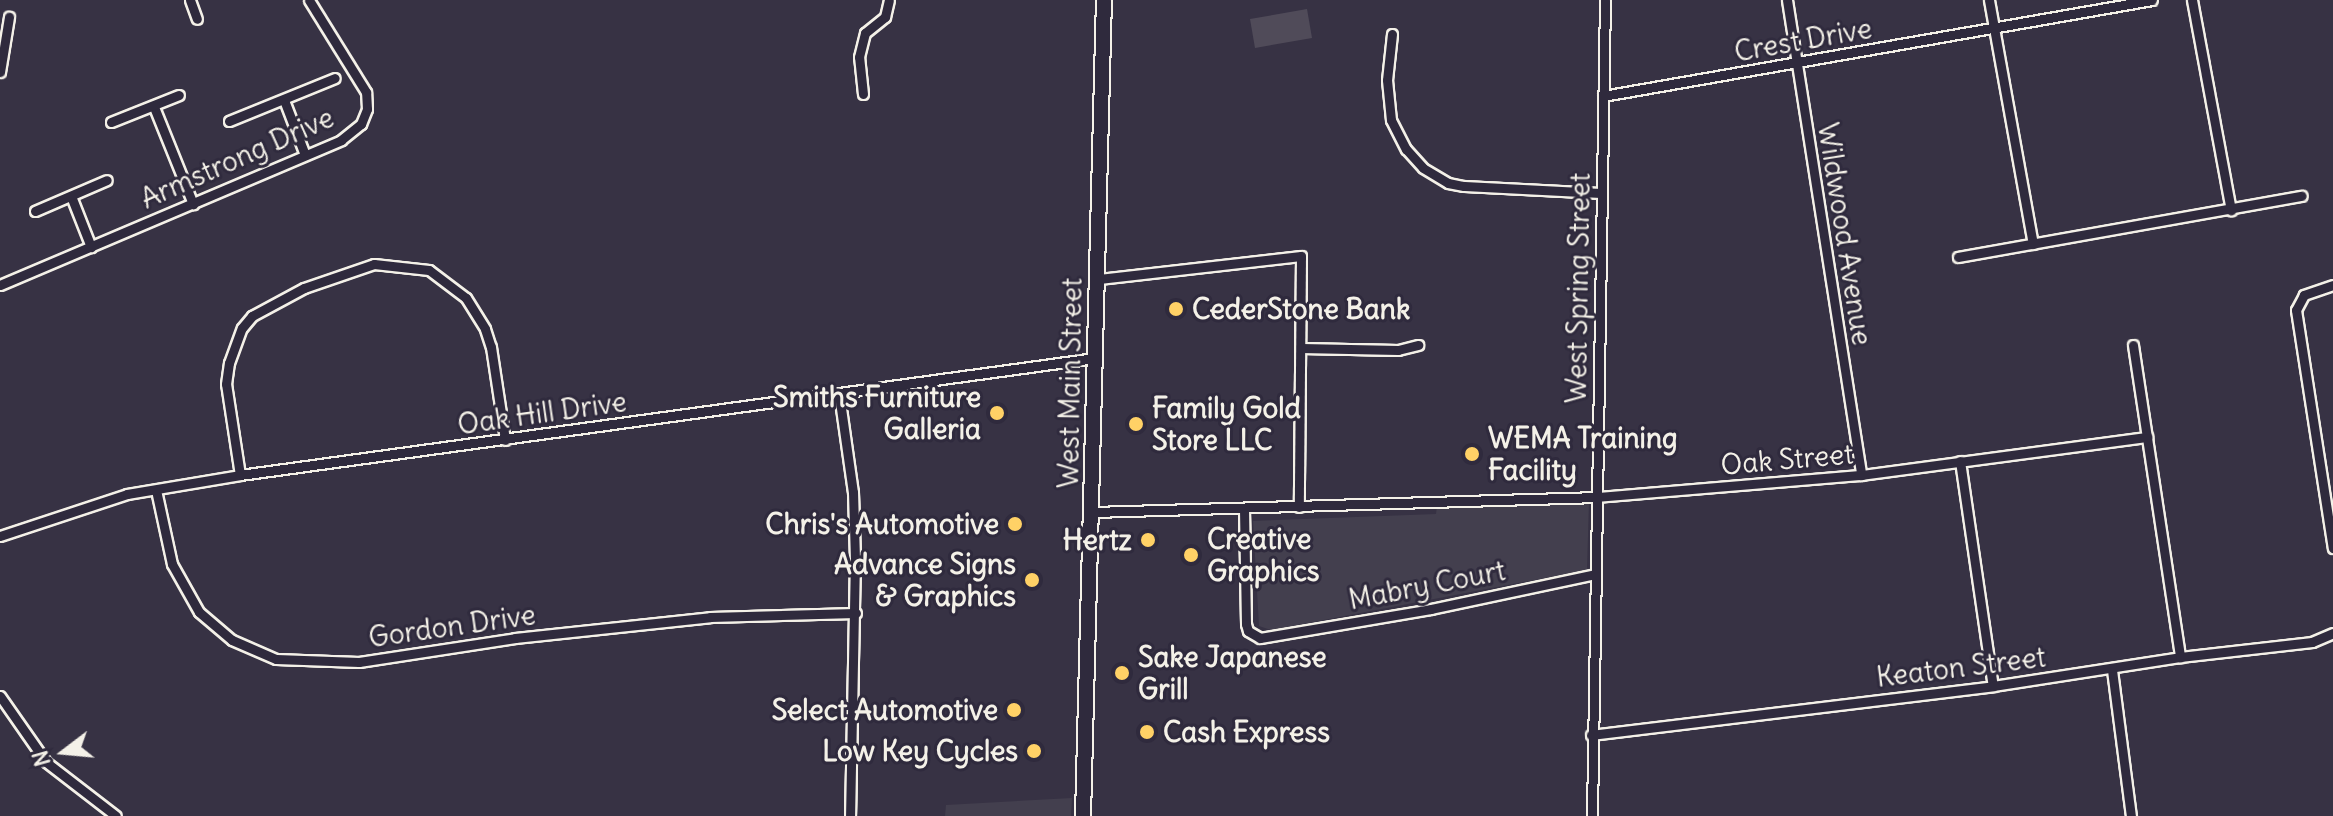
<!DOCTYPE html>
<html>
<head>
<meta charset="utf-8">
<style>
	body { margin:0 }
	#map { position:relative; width:2333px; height:816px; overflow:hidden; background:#373244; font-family:Delius,sans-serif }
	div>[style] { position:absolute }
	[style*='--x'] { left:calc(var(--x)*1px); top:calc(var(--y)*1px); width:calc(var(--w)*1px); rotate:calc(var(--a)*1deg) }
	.built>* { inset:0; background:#433f4e }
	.green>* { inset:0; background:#504b59 }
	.roads { filter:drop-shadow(2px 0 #f4f1e8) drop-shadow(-2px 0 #f4f1e8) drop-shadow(0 2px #f4f1e8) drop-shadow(0 -2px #f4f1e8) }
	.minor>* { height:9px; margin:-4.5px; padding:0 4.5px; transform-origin:4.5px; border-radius:4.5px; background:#2f2a3d }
	.primary>* { height:14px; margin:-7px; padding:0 7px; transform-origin:7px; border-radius:7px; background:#2f2a3d }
	.dots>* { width:22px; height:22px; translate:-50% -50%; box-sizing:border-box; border:4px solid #2f2a3d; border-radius:50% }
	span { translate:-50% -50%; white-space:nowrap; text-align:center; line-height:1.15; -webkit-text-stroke:6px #2f2a3d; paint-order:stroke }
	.street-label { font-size:28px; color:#f4f1e8 }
	.poi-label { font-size:28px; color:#f4f1e8; font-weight:700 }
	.left { translate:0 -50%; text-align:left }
	.right { translate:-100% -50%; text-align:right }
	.north { position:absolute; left:24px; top:712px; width:80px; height:80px; -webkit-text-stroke:6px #2f2a3d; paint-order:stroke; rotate:254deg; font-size:22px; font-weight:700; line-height:32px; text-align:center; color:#f4f1e8 }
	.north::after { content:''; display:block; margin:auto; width:28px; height:36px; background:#f4f1e8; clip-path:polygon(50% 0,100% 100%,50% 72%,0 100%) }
</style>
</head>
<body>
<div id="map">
	<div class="built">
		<i style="clip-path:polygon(1589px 502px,1587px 570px,1271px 630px,1259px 626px,1253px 521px,1436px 514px,1437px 506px)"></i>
		<i style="clip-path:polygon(1072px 798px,1071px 816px,945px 816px,946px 805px)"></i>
	</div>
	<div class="green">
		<i style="clip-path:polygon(1307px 9px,1312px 38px,1255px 48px,1250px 19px)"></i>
	</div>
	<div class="roads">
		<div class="minor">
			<i style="--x:190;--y:0;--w:20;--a:70"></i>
			<i style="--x:1787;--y:0;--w:481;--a:81.1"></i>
			<i style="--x:1989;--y:0;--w:248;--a:79.8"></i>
			<i style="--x:2192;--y:0;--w:214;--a:79.5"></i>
			<i style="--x:1392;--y:34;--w:46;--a:96.2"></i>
			<i style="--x:1387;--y:80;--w:40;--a:84.3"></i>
			<i style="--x:1391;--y:120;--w:33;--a:63"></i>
			<i style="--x:1406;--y:149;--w:25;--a:48"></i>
			<i style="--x:1423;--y:168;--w:29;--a:31"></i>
			<i style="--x:1448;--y:183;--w:16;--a:11"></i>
			<i style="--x:1464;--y:186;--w:137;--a:2.9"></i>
			<i style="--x:0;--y:72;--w:56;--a:-80.7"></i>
			<i style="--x:863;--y:94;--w:37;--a:-96"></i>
			<i style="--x:859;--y:57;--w:25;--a:-76"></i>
			<i style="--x:865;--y:33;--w:26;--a:-39"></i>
			<i style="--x:885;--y:17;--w:17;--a:-77"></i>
			<i style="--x:1603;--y:96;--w:557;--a:-9.92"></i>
			<i style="--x:284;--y:100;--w:59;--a:69.1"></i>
			<i style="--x:154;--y:107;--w:105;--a:68.1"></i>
			<i style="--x:229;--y:121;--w:114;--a:-22.1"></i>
			<i style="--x:111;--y:122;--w:73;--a:-21.7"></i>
			<i style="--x:71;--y:196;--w:55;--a:68.6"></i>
			<i style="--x:35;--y:211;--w:78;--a:-23.3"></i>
			<i style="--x:1958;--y:257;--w:349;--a:-10.1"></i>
			<i style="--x:1099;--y:279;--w:203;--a:-6.5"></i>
			<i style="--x:1301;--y:256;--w:251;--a:90.5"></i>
			<i style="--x:0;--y:285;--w:371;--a:-23"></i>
			<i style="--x:341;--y:140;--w:26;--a:-39"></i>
			<i style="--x:361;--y:124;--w:16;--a:-68"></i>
			<i style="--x:367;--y:109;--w:17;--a:-93"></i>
			<i style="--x:366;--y:92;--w:108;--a:-121.8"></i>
			<i style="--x:2333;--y:285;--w:31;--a:161"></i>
			<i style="--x:2304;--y:295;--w:17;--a:118"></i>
			<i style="--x:2296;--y:310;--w:241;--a:81.2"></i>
			<i style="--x:2133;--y:345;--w:316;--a:81.4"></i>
			<i style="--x:1301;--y:348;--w:97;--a:1.2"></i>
			<i style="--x:1398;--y:350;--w:21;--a:-14"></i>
			<i style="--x:839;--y:394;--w:99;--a:81.9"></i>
			<i style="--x:853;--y:492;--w:66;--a:88.3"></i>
			<i style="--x:855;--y:558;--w:258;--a:91.1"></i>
			<i style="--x:1960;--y:461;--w:227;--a:81.7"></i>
			<i style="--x:240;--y:475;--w:92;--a:-98.7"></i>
			<i style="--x:226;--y:384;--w:21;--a:-82"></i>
			<i style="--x:229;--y:363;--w:37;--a:-70"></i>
			<i style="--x:242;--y:328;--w:16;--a:-50"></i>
			<i style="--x:252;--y:316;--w:59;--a:-28.3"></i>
			<i style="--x:304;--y:288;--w:74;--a:-18.9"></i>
			<i style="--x:374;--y:264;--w:55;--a:6.2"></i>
			<i style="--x:429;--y:270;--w:46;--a:37.1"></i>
			<i style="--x:466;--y:298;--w:36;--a:58"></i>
			<i style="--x:485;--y:329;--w:19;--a:72"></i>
			<i style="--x:491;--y:347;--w:94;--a:81.4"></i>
			<i style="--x:156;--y:490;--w:76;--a:77.8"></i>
			<i style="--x:172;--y:564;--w:55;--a:60.6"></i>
			<i style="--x:199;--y:612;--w:43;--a:40.3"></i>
			<i style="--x:232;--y:640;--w:48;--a:23.4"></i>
			<i style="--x:276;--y:659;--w:83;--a:2.1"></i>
			<i style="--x:359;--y:662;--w:158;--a:-8.7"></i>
			<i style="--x:515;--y:638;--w:196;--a:-6.1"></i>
			<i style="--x:710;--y:617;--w:146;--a:-1.6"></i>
			<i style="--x:1244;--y:509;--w:115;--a:89"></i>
			<i style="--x:1246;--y:624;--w:7;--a:74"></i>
			<i style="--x:1248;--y:631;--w:14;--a:30"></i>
			<i style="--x:1260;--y:638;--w:173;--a:-9.6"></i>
			<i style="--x:1431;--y:609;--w:168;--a:-12"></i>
			<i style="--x:1093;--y:512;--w:504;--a:-1.7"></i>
			<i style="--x:1597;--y:497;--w:265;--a:-4.8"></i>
			<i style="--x:1861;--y:475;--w:289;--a:-7.6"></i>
			<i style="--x:0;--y:536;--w:134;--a:-18.3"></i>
			<i style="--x:127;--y:494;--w:115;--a:-9.5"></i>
			<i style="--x:240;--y:475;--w:863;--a:-7.79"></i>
			<i style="--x:2112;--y:670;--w:147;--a:82.6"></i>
			<i style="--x:0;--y:696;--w:80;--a:55.1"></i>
			<i style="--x:46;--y:762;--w:88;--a:37.6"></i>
			<i style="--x:1591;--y:735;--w:405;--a:-6.9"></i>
			<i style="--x:1993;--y:686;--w:189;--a:-8.8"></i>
			<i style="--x:2180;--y:657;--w:133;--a:-6.5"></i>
			<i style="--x:2312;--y:642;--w:23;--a:-23"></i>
			<i style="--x:1592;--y:816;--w:816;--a:-89.09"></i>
		</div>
		<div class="primary">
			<i style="--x:1083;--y:816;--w:816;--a:-88.53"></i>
		</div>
	</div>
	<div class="dots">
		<i style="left:1176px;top:309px;background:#ffd166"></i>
		<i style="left:997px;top:413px;background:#ffd166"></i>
		<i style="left:1136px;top:424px;background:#ffd166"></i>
		<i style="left:1472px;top:454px;background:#ffd166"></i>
		<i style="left:1015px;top:524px;background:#ffd166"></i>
		<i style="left:1148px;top:540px;background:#ffd166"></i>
		<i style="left:1191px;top:555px;background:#ffd166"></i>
		<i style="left:1032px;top:580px;background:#ffd166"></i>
		<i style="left:1122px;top:673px;background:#ffd166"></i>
		<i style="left:1014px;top:710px;background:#ffd166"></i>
		<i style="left:1147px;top:732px;background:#ffd166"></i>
		<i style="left:1034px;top:751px;background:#ffd166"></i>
	</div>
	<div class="street-label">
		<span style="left:1803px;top:40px;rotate:-10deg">Crest Drive</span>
		<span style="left:237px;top:158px;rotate:-24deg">Armstrong Drive</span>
		<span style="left:1845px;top:234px;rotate:81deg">Wildwood Avenue</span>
		<span style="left:1578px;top:288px;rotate:-89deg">West Spring Street</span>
		<span style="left:1070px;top:383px;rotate:-89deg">West Main Street</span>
		<span style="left:542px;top:413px;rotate:-8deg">Oak Hill Drive</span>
		<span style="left:1787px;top:459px;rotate:-5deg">Oak Street</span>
		<span style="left:1427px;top:585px;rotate:-11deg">Mabry Court</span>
		<span style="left:452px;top:626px;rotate:-8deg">Gordon Drive</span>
		<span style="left:1961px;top:667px;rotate:-7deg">Keaton Street</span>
	</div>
	<div class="poi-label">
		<span class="left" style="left:1192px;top:309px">CederStone Bank</span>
		<span class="right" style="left:981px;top:413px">Smiths Furniture<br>Galleria</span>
		<span class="left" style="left:1152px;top:424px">Family Gold<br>Store LLC</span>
		<span class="left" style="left:1488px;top:454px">WEMA Training<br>Facility</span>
		<span class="right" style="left:999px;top:524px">Chris's Automotive</span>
		<span class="left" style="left:1207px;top:555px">Creative<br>Graphics</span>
		<span class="right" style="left:1132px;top:540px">Hertz</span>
		<span class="right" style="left:1016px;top:580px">Advance Signs<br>&amp; Graphics</span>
		<span class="left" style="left:1138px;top:673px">Sake Japanese<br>Grill</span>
		<span class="right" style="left:998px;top:710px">Select Automotive</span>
		<span class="left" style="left:1163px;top:732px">Cash Express</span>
		<span class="right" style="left:1018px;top:751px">Low Key Cycles</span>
	</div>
	<div class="north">N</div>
</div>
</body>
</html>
